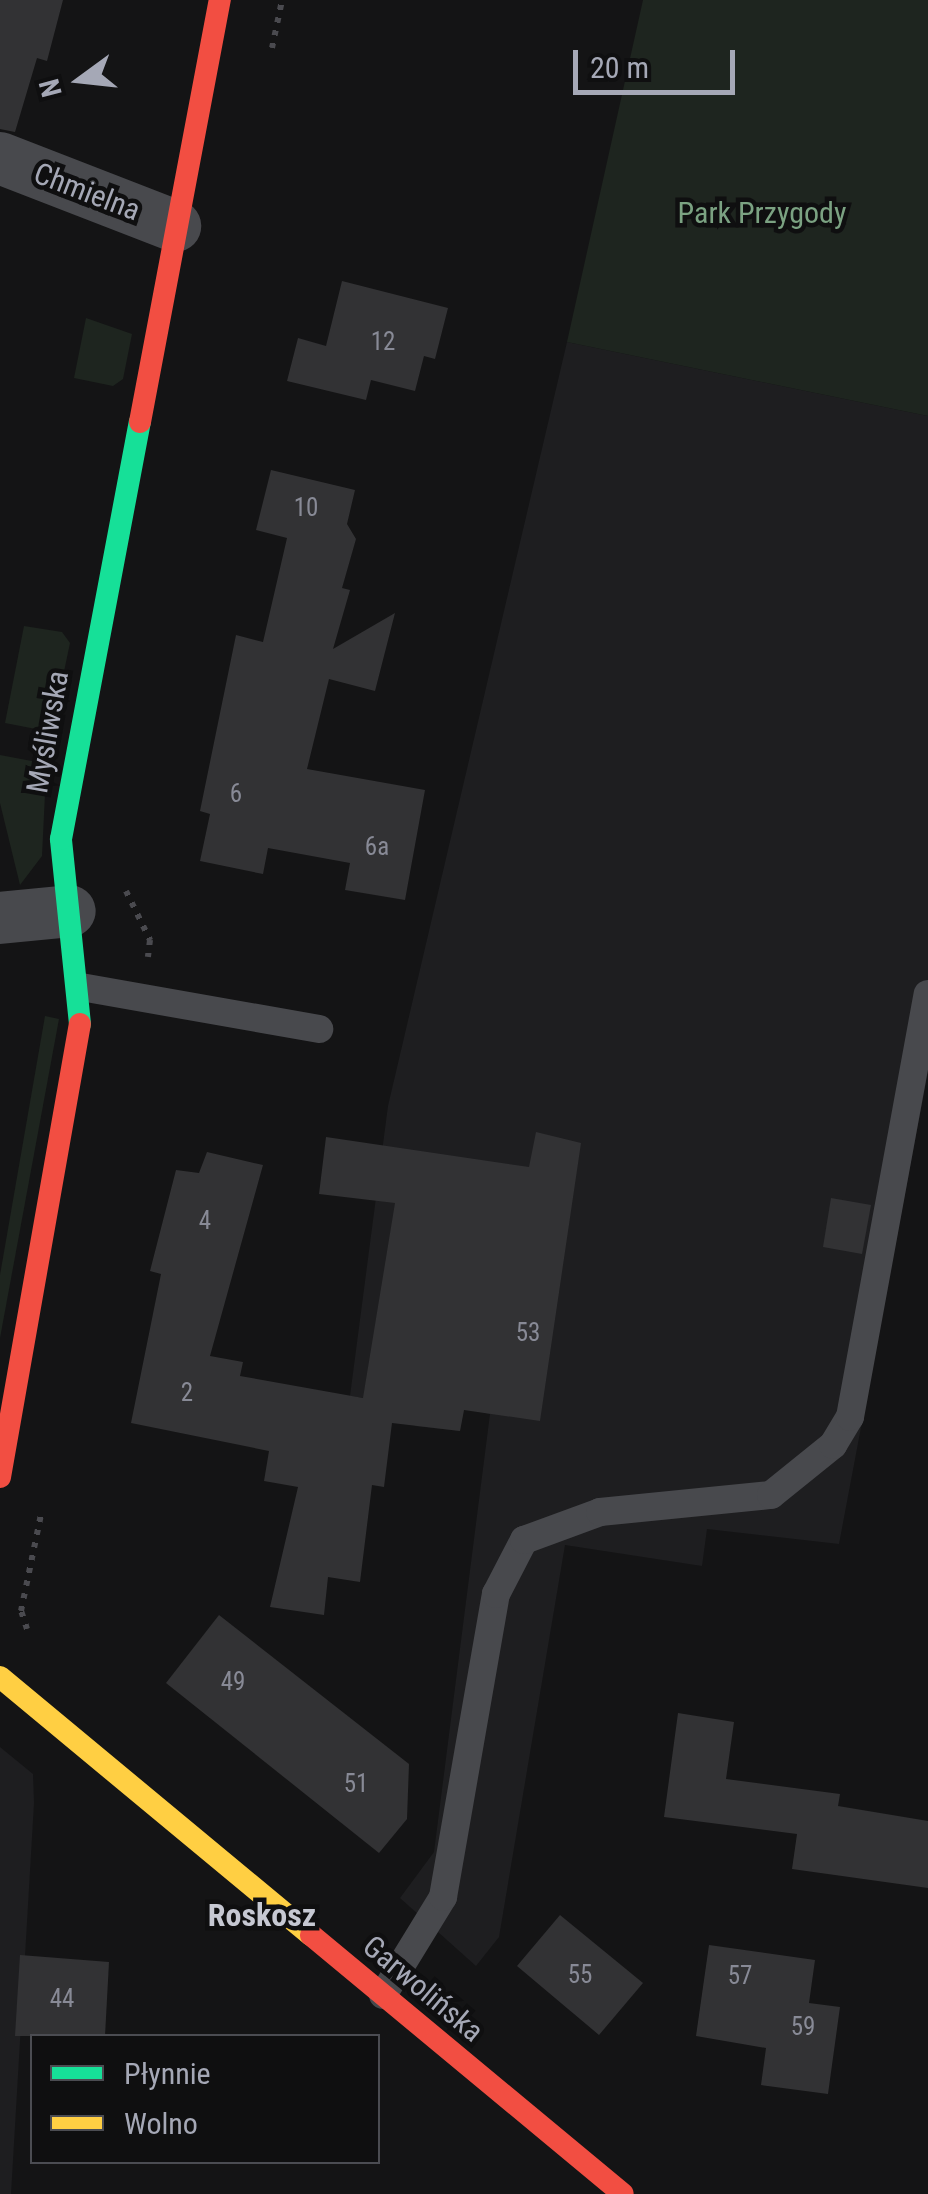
<!DOCTYPE html>
<html>
<head>
<meta charset="utf-8">
<style>
	body { margin:0 }
	#map { position:relative; width:928px; height:2194px; overflow:hidden; background:#141415; font-family:"Roboto Condensed",sans-serif }
	div>[style] { position:absolute }
	[style*='--x'] { left:calc(var(--x)*1px); top:calc(var(--y)*1px); width:calc(var(--w)*1px); rotate:calc(var(--a)*1deg) }
	.built>* { inset:0; background:#1e1e20 }
	.green>* { inset:0; background:#1e251f }
	.building>* { inset:0; background:#323234 }
	.path>* { height:6px; margin-top:-3px; transform-origin:0; background:repeating-linear-gradient(90deg,#4a4a4f 0 5px,transparent 0 13px) }
	.lane>* { height:28px; margin:-14px; padding:0 14px; transform-origin:14px; border-radius:14px; background:#48494d }
	.street>* { height:52px; margin:-26px; padding:0 26px; transform-origin:26px; border-radius:26px; background:#48494d }
	.fast>* { height:22px; margin:-11px; padding:0 11px; transform-origin:11px; border-radius:11px; background:#16e098 }
	.slow>* { height:22px; margin:-11px; padding:0 11px; transform-origin:11px; border-radius:11px; background:#ffcf43 }
	.jam>* { height:22px; margin:-11px; padding:0 11px; transform-origin:11px; border-radius:11px; background:#f24e42 }
	span { translate:-50% -50%; white-space:nowrap; text-align:center; line-height:1.15; -webkit-text-stroke:9px #0f0f10; paint-order:stroke }
	.number-label { font-size:25px; color:#888a96 }
	.number-label span { -webkit-text-stroke-width:0 }
	.street-label { font-size:30px; color:#a5a8b6 }
	.park-label { font-size:30px; color:#7ba282 }
	.neighbourhood-label { font-size:32px; color:#c6c8d2; font-weight:700 }
	.legend { position:absolute; left:30px; top:2034px; width:350px; height:130px; box-sizing:border-box; background:#0f0f10; border:2px solid #4b4c52; margin:0; padding:12px 18px; list-style:none; font-size:30px; color:#a5a8b6 }
	.legend li { display:flex; align-items:center; gap:20px; height:50px }
	.legend b { width:50px; border:2px solid #4b4c52 }
	.north { position:absolute; left:30px; top:30px; width:100px; height:100px; -webkit-text-stroke:8px #0f0f10; paint-order:stroke; rotate:255deg; font-size:28px; font-weight:700; line-height:40px; text-align:center; color:#a5a8b6 }
	.north::after { content:''; display:block; margin:auto; width:35px; height:45px; background:#a5a8b6; clip-path:polygon(50% 0,100% 100%,50% 72%,0 100%) }
	.scale { position:absolute; left:573px; top:50px; width:162px; height:45px; box-sizing:border-box; border:5px solid #a5a8b6; border-top:0; padding-left:12px; font-size:30px; line-height:35px; white-space:nowrap; color:#a5a8b6; -webkit-text-stroke:8px #0f0f10; paint-order:stroke }
</style>
</head>
<body>
<div id="map">
	<div class="built">
		<i style="clip-path:polygon(567px 342px,928px 416px,928px 1072px,839px 1544px,707px 1529px,702px 1566px,565px 1545px,499px 1937px,476px 1966px,400px 1898px,434px 1852px,490px 1414px,464px 1409px,460px 1431px,415px 1426px,418px 1406px,350px 1396px,388px 1106px)"></i>
		<i style="clip-path:polygon(0 1747px,33px 1774px,34px 1803px,11px 2194px,0 2194px)"></i>
	</div>
	<div class="green">
		<i style="clip-path:polygon(643px 0,928px 0,928px 416px,567px 342px)"></i>
		<i style="clip-path:polygon(86px 318px,132px 334px,123px 379px,113px 386px,74px 378px)"></i>
		<i style="clip-path:polygon(24px 626px,62px 632px,70px 643px,53px 724px,41px 730px,5px 723px)"></i>
		<i style="clip-path:polygon(0 755px,37px 762px,46px 773px,42px 856px,20px 885px,0 803px)"></i>
		<i style="clip-path:polygon(45px 1016px,59px 1019px,0 1338px,0 1275px)"></i>
	</div>
	<div class="building">
		<i style="clip-path:polygon(0 0,63px 0,47px 61px,37px 58px,15px 132px,0 129px)"></i>
		<i style="clip-path:polygon(342px 281px,448px 308px,435px 359px,424px 356px,415px 391px,371px 380px,366px 400px,287px 381px,298px 338px,326px 346px)"></i>
		<i style="clip-path:polygon(271px 470px,355px 490px,347px 524px,356px 539px,342px 588px,350px 590px,333px 649px,395px 613px,375px 691px,329px 679px,307px 769px,425px 790px,405px 900px,345px 890px,350px 863px,268px 848px,263px 874px,200px 861px,210px 814px,200px 811px,236px 635px,263px 642px,287px 538px,256px 530px)"></i>
		<i style="clip-path:polygon(536px 1132px,581px 1143px,540px 1421px,464px 1410px,460px 1431px,392px 1423px,384px 1487px,372px 1485px,360px 1582px,328px 1577px,324px 1615px,270px 1607px,298px 1487px,264px 1481px,269px 1451px,131px 1423px,161px 1274px,150px 1271px,176px 1170px,199px 1173px,207px 1152px,263px 1165px,210px 1356px,243px 1362px,240px 1376px,363px 1398px,395px 1203px,319px 1194px,326px 1137px,529px 1167px)"></i>
		<i style="clip-path:polygon(831px 1198px,871px 1205px,862px 1254px,823px 1247px)"></i>
		<i style="clip-path:polygon(219px 1615px,409px 1764px,407px 1819px,379px 1853px,166px 1683px)"></i>
		<i style="clip-path:polygon(678px 1713px,734px 1722px,726px 1779px,840px 1794px,838px 1806px,928px 1821px,928px 1888px,792px 1869px,797px 1834px,664px 1817px)"></i>
		<i style="clip-path:polygon(560px 1915px,643px 1983px,599px 2035px,517px 1966px)"></i>
		<i style="clip-path:polygon(709px 1945px,815px 1960px,809px 2003px,840px 2007px,828px 2094px,761px 2085px,766px 2048px,696px 2036px)"></i>
		<i style="clip-path:polygon(20px 1955px,109px 1962px,105px 2036px,15px 2036px)"></i>
	</div>
	<div class="path">
		<i style="--x:272;--y:48;--w:49;--a:-78.2"></i>
		<i style="--x:126;--y:891;--w:55;--a:63.9"></i>
		<i style="--x:150;--y:940;--w:17;--a:97"></i>
		<i style="--x:27;--y:1629;--w:19;--a:-108"></i>
		<i style="--x:21;--y:1611;--w:99;--a:-78.3"></i>
	</div>
	<div class="lane">
		<i style="--x:81;--y:987;--w:242;--a:10"></i>
		<i style="--x:383;--y:1995;--w:115;--a:-58.5"></i>
		<i style="--x:443;--y:1897;--w:308;--a:-80.1"></i>
		<i style="--x:496;--y:1594;--w:61;--a:-62.6"></i>
		<i style="--x:524;--y:1540;--w:81;--a:-20.2"></i>
		<i style="--x:600;--y:1512;--w:172;--a:-5.7"></i>
		<i style="--x:771;--y:1495;--w:80;--a:-38.9"></i>
		<i style="--x:833;--y:1445;--w:33;--a:-59"></i>
		<i style="--x:850;--y:1417;--w:430;--a:-79.6"></i>
	</div>
	<div class="street">
		<i style="--x:0;--y:158;--w:188;--a:21.2"></i>
		<i style="--x:0;--y:918;--w:70;--a:-5.7"></i>
	</div>
	<div class="fast">
		<i style="--x:80;--y:1024;--w:186;--a:-95.9"></i>
		<i style="--x:61;--y:839;--w:424;--a:-79.3"></i>
	</div>
	<div class="slow">
		<i style="--x:0;--y:1677;--w:404;--a:39.7"></i>
	</div>
	<div class="jam">
		<i style="--x:140;--y:422;--w:430;--a:-79.3"></i>
		<i style="--x:0;--y:1477;--w:460;--a:-80"></i>
		<i style="--x:311;--y:1935;--w:405;--a:39.7"></i>
	</div>
	<div class="number-label">
		<span style="left:383px;top:342px">12</span>
		<span style="left:306px;top:508px">10</span>
		<span style="left:236px;top:794px">6</span>
		<span style="left:377px;top:847px">6a</span>
		<span style="left:205px;top:1221px">4</span>
		<span style="left:528px;top:1333px">53</span>
		<span style="left:187px;top:1393px">2</span>
		<span style="left:233px;top:1682px">49</span>
		<span style="left:356px;top:1784px">51</span>
		<span style="left:580px;top:1975px">55</span>
		<span style="left:740px;top:1976px">57</span>
		<span style="left:62px;top:1999px">44</span>
		<span style="left:803px;top:2027px">59</span>
	</div>
	<div class="street-label">
		<span style="left:87px;top:192px;rotate:21deg">Chmielna</span>
		<span style="left:48px;top:732px;rotate:-80deg">Myśliwska</span>
		<span style="left:423px;top:1989px;rotate:40deg">Garwolińska</span>
	</div>
	<div class="park-label">
		<span style="left:762px;top:213px">Park Przygody</span>
	</div>
	<div class="neighbourhood-label">
		<span style="left:262px;top:1915px">Roskosz</span>
	</div>
	<ul class="legend">
	<li><b style="height:12px;background:#16e098"></b>Płynnie</li>
	<li><b style="height:12px;background:#ffcf43"></b>Wolno</li>
	</ul>
	<div class="north">N</div>
	<div class="scale">20 m</div>
</div>
</body>
</html>
